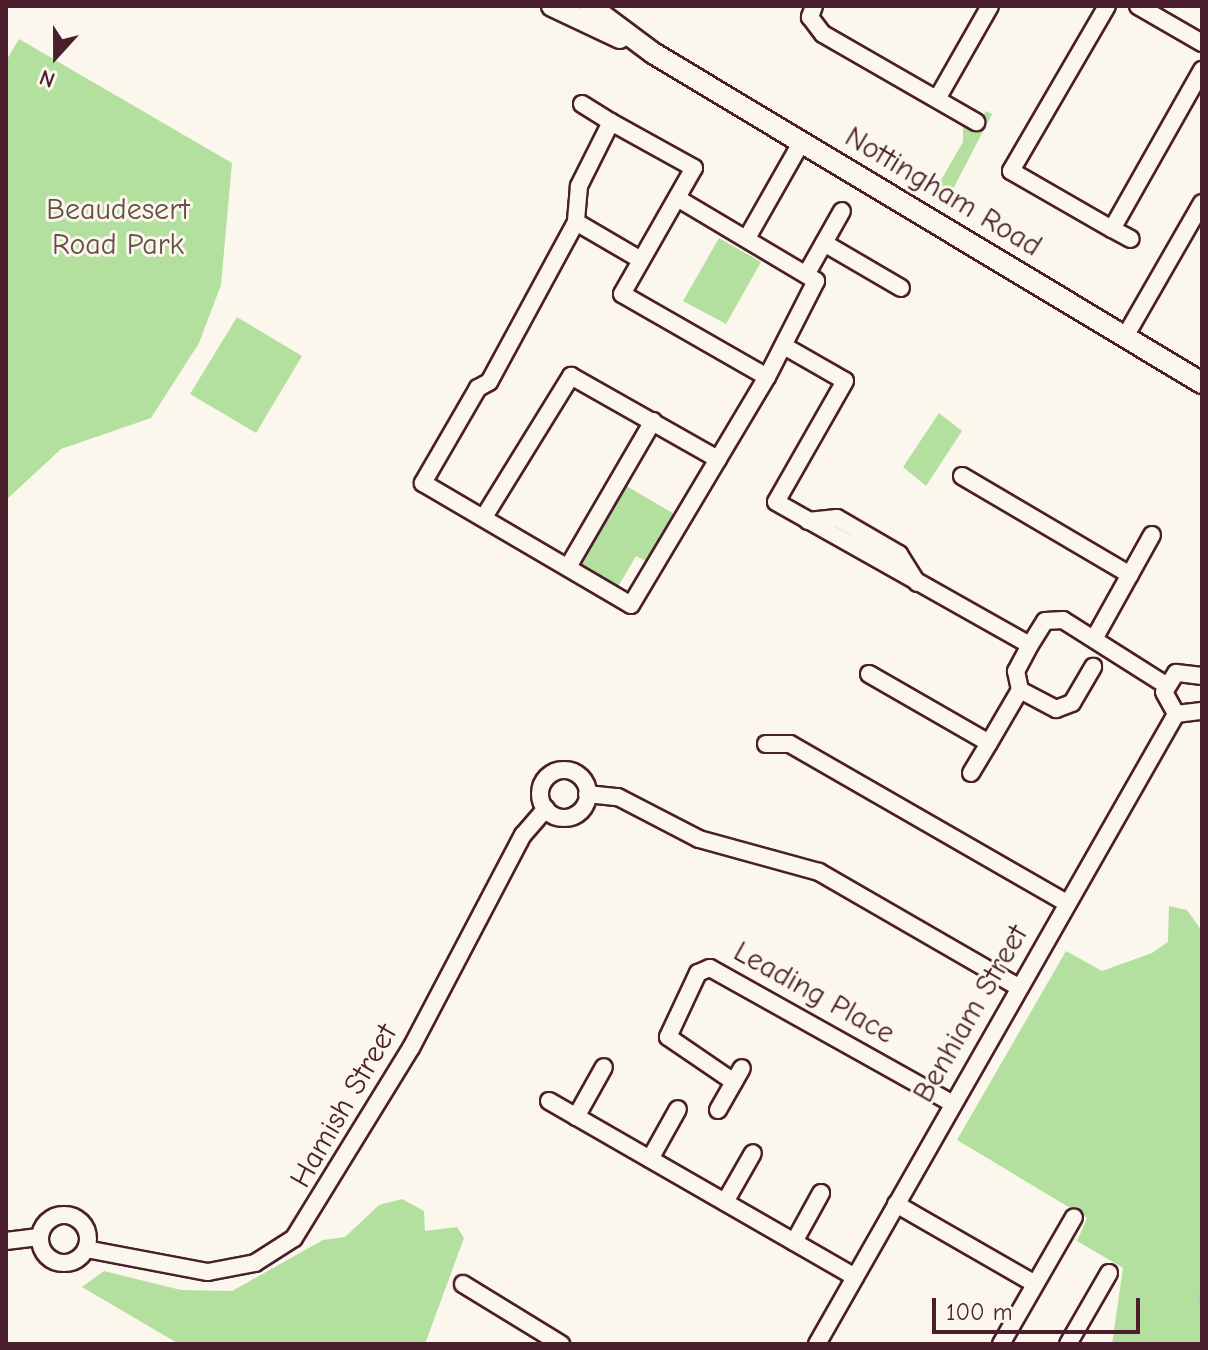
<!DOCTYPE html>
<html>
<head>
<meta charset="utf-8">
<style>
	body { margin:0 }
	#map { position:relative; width:1208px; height:1350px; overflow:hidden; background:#fbf7ec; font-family:"Comic Neue",sans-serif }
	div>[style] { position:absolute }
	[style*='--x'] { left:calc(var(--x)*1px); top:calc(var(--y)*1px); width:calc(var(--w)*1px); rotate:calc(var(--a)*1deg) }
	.green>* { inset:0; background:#b3e09f }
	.stream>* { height:4px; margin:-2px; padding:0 2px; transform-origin:2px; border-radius:2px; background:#96d5f7 }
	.roads { filter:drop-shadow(2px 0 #4a1f2b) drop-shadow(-2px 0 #4a1f2b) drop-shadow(0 2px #4a1f2b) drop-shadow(0 -2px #4a1f2b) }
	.minor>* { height:16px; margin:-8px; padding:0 8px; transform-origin:8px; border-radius:8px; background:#fbf7ec }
	.minor>.ring { margin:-8px; padding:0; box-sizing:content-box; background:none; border:16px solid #fbf7ec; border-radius:50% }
	.tertiary>* { height:20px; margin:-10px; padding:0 10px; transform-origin:10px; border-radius:10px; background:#fbf7ec }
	span { translate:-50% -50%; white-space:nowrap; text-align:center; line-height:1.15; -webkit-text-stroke:6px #fbf7ec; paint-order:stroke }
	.street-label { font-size:30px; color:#4a1f2b }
	.park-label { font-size:30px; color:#644f48 }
	.frame { position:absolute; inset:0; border:8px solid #4a1f2b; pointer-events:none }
	.north { position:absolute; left:16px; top:16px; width:80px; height:80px; -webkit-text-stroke:6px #fbf7ec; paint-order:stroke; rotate:201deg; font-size:22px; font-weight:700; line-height:32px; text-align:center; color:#4a1f2b }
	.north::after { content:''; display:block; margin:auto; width:28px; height:36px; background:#4a1f2b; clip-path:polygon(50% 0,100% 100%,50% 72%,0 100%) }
	.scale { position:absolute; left:932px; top:1298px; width:208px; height:36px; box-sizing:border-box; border:4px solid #4a1f2b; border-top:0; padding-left:10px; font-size:24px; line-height:28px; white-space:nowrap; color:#4a1f2b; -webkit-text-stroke:6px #fbf7ec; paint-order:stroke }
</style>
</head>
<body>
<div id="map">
	<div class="green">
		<i style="clip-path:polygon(19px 39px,232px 163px,221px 285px,199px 343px,151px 418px,61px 449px,6px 500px,6px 61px)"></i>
		<i style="clip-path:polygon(986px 111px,992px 114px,951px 193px,932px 182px,941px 180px,963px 142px,963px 125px,974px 131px)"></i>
		<i style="clip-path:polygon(719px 238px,761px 262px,726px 324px,683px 301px)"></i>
		<i style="clip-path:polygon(237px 317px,302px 356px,256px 433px,190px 394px)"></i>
		<i style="clip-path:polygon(939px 413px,962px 431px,926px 486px,903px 467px)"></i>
		<i style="clip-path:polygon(623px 484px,676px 515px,648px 562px,636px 556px,616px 590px,576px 567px)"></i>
		<i style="clip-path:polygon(1169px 906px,1187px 910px,1202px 931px,1202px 1344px,1112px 1344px,1123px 1268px,1077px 1241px,1087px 1218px,957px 1140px,1066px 951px,1102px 971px,1152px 953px,1168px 942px)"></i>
		<i style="clip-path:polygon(402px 1199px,424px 1211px,425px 1231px,457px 1227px,464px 1238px,425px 1344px,179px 1344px,82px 1287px,104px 1271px,181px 1290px,232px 1291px,323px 1240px,345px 1237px,379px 1205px)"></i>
	</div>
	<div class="stream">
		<i style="--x:1200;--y:1295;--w:10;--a:79"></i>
	</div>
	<div class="roads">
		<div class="minor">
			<i style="--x:814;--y:6;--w:12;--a:110"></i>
			<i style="--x:810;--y:17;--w:21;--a:53"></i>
			<i style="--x:823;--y:34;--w:177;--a:29.9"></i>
			<i style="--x:1107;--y:6;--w:191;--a:120.2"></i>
			<i style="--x:1011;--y:171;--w:116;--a:29.9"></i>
			<i style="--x:1112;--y:229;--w:183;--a:-60.5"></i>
			<i style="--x:1138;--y:6;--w:74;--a:30"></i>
			<i style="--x:937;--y:99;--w:107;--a:-60.3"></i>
			<i style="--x:582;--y:104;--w:34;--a:32"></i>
			<i style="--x:677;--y:198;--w:162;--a:30.8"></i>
			<i style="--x:816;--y:281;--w:108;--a:117"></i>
			<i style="--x:767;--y:377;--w:167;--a:-150.2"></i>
			<i style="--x:622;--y:294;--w:145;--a:-60.3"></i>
			<i style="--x:694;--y:168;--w:95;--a:-151"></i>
			<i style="--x:611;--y:122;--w:72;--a:116.6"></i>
			<i style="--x:579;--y:186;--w:36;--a:95"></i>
			<i style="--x:576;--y:222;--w:182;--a:118.5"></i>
			<i style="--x:489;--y:382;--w:13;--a:151"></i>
			<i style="--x:478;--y:388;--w:110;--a:120.1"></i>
			<i style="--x:423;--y:483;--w:241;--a:30.4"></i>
			<i style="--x:631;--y:605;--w:265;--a:-59.2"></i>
			<i style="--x:576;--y:222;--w:75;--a:30.3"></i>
			<i style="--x:1112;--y:229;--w:21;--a:28"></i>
			<i style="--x:747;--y:238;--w:109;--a:-60.4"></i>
			<i style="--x:824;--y:243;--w:89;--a:30.3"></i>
			<i style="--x:807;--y:273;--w:71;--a:-60.6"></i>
			<i style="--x:1126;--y:335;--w:152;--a:-60.1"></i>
			<i style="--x:784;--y:346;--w:70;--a:29.8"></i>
			<i style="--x:845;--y:381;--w:139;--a:119.7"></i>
			<i style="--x:776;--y:502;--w:291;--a:29.4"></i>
			<i style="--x:1030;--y:645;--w:28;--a:-58"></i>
			<i style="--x:1045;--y:621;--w:18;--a:-3"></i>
			<i style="--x:1063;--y:620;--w:122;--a:32.3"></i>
			<i style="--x:962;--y:476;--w:195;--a:30.5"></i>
			<i style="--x:484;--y:517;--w:166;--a:-58.3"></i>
			<i style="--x:571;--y:376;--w:169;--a:29.5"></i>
			<i style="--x:808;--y:521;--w:29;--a:-6"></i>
			<i style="--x:837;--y:518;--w:72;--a:30.1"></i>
			<i style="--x:899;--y:554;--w:34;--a:58"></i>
			<i style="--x:568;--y:567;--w:169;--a:-59.8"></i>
			<i style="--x:1094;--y:639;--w:119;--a:-60.9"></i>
			<i style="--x:1030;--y:645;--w:30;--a:118"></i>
			<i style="--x:1016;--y:671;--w:19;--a:78"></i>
			<i style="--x:1020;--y:690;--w:41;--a:27.8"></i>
			<i style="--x:1056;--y:709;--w:17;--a:-21"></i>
			<i style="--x:1072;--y:703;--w:42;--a:-59.7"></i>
			<i style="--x:869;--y:674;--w:138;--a:29.9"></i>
			<i style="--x:989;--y:743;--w:61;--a:-59.7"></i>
			<i style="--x:1202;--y:676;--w:26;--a:-173"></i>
			<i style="--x:1176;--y:673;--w:22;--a:122"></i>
			<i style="--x:1164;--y:692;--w:25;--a:61"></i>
			<i style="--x:1176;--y:714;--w:26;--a:-7"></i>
			<i style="--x:766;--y:744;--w:24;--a:0"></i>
			<i style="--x:790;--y:744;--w:319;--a:29.9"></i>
			<i class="ring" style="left:540px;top:770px;width:32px;height:32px"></i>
			<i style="--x:971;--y:773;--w:35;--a:-59"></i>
			<i style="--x:587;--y:794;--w:31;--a:6"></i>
			<i style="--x:618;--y:797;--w:91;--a:27.4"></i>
			<i style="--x:699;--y:839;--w:124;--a:15.4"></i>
			<i style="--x:819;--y:872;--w:230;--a:30"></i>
			<i style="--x:734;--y:1082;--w:80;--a:-145.7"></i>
			<i style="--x:668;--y:1037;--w:71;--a:-64.9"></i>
			<i style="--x:698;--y:973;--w:13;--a:-23"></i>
			<i style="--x:710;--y:968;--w:277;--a:29.2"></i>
			<i style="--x:549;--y:1101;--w:353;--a:29.9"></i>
			<i style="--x:718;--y:1110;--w:48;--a:-60.3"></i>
			<i style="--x:576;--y:1117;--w:57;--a:-60.8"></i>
			<i style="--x:650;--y:1159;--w:57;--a:-60.8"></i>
			<i style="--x:725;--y:1202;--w:56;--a:-60.3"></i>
			<i style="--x:896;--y:1204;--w:160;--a:29.9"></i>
			<i class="ring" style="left:40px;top:1215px;width:32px;height:32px"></i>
			<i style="--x:6;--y:1241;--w:33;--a:-7"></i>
			<i style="--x:794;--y:1242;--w:56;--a:-61.1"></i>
			<i style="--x:86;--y:1249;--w:124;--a:10.7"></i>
			<i style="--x:208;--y:1272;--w:48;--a:-10.8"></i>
			<i style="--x:255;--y:1263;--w:46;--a:-32.7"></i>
			<i style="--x:294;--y:1238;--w:223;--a:-58.4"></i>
			<i style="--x:411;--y:1048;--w:241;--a:-62.3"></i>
			<i style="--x:523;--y:835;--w:35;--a:-49"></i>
			<i style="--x:463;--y:1284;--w:115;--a:31.5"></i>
			<i style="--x:817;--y:1344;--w:725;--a:-60.32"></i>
			<i style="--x:1001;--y:1344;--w:146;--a:-60.1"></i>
			<i style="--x:1068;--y:1344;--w:82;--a:-60"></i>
		</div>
		<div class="tertiary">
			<i style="--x:552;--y:6;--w:75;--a:25.2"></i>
			<i style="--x:590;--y:6;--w:79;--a:36.7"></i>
			<i style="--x:653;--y:53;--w:641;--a:31.01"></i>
		</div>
	</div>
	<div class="street-label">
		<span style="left:943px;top:192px;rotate:31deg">Nottingham Road</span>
		<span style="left:814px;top:993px;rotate:29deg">Leading Place</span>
		<span style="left:971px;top:1014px;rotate:-60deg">Benhiam Street</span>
		<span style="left:344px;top:1106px;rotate:-60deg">Hamish Street</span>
	</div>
	<div class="park-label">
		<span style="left:118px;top:227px">Beaudesert<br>Road Park</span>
	</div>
	<div class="frame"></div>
	<div class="north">N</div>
	<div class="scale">100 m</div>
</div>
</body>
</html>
